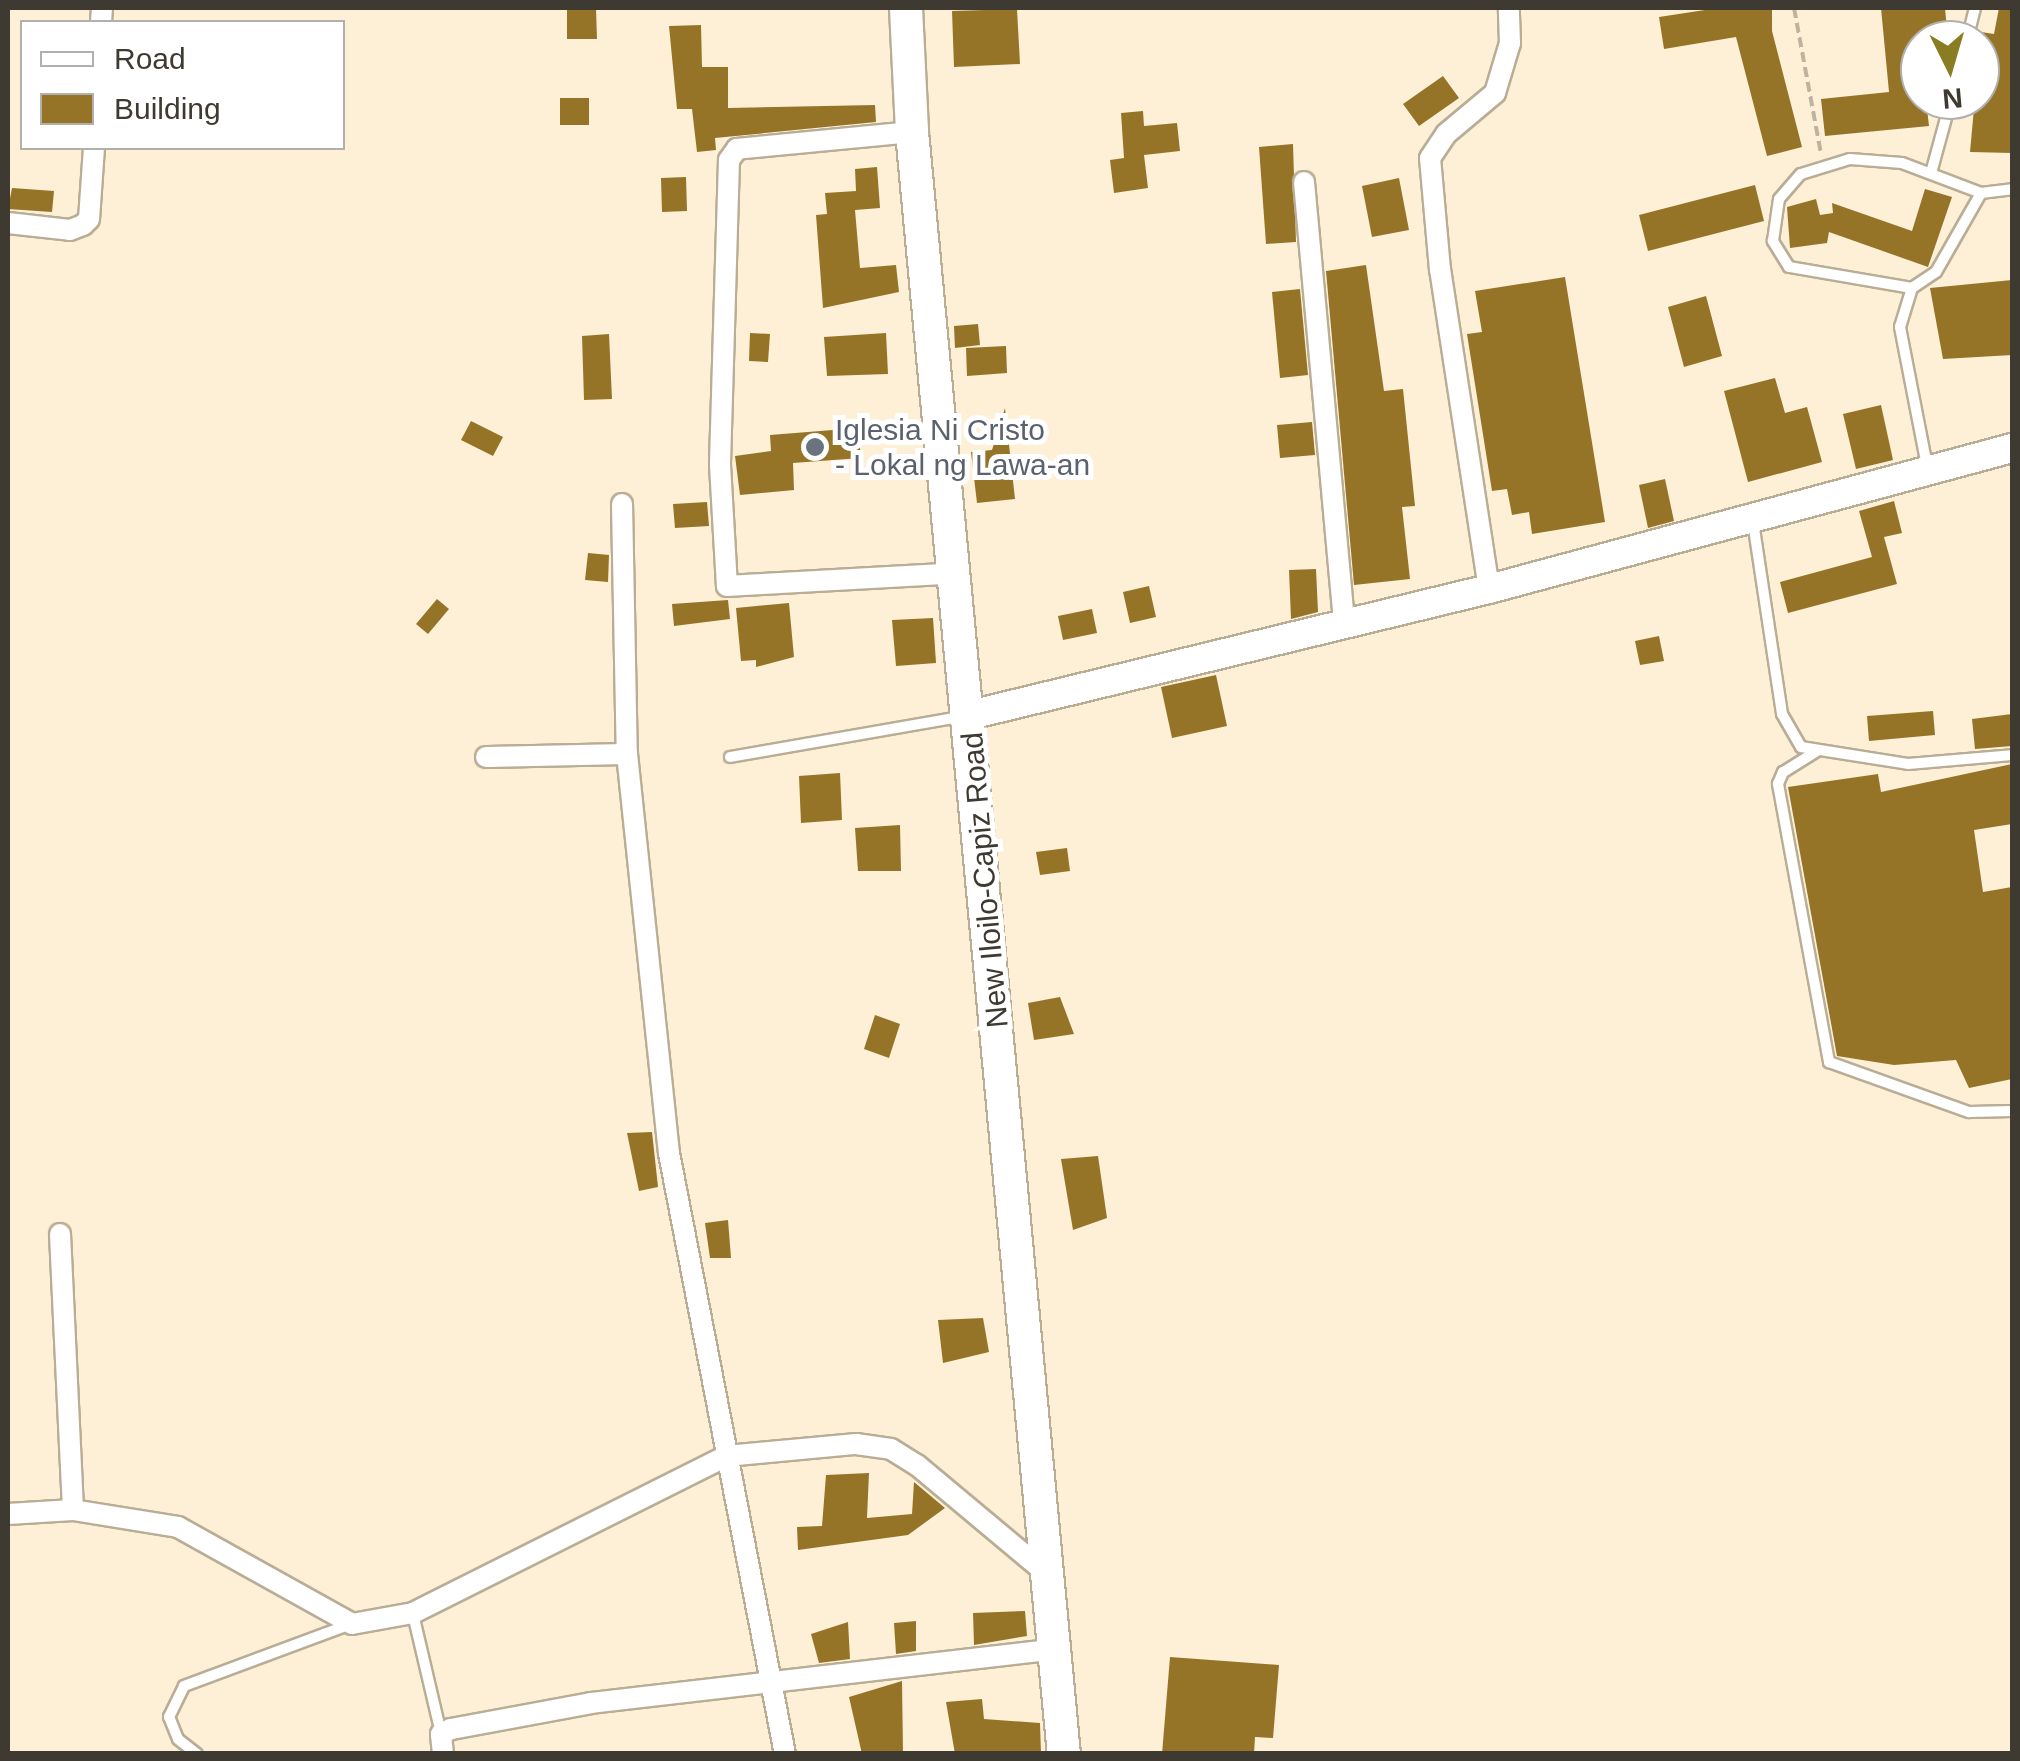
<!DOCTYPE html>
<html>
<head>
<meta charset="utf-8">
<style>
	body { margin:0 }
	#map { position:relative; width:2020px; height:1761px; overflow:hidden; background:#fdf0d7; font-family:Arial,sans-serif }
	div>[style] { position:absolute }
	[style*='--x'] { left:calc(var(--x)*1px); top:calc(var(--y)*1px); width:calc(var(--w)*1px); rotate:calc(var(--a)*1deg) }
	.building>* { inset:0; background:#957427 }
	.path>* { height:4px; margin-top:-2px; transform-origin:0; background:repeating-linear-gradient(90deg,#bdb39f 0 10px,transparent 0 15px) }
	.roads { filter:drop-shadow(2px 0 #b9ad96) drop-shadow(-2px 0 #b9ad96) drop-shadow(0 2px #b9ad96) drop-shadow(0 -2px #b9ad96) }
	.service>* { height:10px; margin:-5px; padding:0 5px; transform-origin:5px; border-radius:5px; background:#fff }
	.minor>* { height:20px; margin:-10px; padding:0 10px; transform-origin:10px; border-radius:10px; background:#fff }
	.secondary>* { height:28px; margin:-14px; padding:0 14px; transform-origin:14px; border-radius:14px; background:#fff }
	.trunk>* { height:32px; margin:-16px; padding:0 16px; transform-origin:16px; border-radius:16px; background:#fff }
	.dots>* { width:28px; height:28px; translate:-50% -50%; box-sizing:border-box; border:5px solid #fff; border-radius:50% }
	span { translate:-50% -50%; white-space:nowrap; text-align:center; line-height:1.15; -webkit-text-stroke:10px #fff; paint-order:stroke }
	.worship-label { font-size:30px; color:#5b616d }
	.left { translate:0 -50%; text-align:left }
	.street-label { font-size:30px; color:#3f3a31 }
	.frame { position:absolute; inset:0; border:10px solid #3f3a31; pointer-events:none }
	.legend { position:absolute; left:20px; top:20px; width:325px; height:130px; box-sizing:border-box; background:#fff; border:2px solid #b2b0ad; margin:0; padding:12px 18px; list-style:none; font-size:30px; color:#3f3a31 }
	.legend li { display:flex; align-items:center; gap:20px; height:50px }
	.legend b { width:50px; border:2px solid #b2b0ad }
	.north { position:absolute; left:1900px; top:20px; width:100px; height:100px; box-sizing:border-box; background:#fff; border:2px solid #b2b0ad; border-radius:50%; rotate:175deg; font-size:28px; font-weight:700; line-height:40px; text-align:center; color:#3f3a31 }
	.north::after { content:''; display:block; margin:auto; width:35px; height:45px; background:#897c22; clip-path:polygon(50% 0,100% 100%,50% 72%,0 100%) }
</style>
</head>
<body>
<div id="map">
	<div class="building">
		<i style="clip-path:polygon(567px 8px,596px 8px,597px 39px,567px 39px)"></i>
		<i style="clip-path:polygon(1718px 8px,1772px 8px,1772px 31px,1802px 147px,1767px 156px,1736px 37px,1664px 49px,1659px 17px)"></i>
		<i style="clip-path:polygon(1881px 8px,1945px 8px,1948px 40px,1920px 40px,1920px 100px,1926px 100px,1929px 126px,1825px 136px,1821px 99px,1889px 92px)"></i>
		<i style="clip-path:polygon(1999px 8px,2012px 8px,2012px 153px,1970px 152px,1981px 32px,1994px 34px)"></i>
		<i style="clip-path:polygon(1017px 9px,1020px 64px,954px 67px,952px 11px)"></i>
		<i style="clip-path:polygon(701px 25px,702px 67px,728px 67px,728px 108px,875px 105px,876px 122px,715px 138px,716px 150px,697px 152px,692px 109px,677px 109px,669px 26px)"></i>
		<i style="clip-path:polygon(1443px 76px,1459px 98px,1419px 126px,1403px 104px)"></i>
		<i style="clip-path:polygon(560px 98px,589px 98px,589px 125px,560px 125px)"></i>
		<i style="clip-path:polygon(1143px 111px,1144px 126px,1177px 123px,1180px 151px,1144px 155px,1148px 188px,1114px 193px,1110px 160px,1124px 158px,1121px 113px)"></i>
		<i style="clip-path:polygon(1293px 144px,1296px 242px,1266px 244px,1259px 147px)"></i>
		<i style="clip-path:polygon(877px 167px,880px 208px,855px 210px,860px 268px,896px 265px,899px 292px,823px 308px,816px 215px,827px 214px,825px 193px,856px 191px,855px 169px)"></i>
		<i style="clip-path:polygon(686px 177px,687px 211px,662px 212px,661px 178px)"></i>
		<i style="clip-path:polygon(1399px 178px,1409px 230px,1372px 237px,1362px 186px)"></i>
		<i style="clip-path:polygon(1755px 185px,1764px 221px,1648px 251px,1639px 215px)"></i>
		<i style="clip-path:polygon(12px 188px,54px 191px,52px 212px,8px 209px)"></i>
		<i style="clip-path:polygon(1925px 189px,1952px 197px,1928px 267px,1829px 232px,1827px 243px,1790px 248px,1787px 207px,1816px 199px,1820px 215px,1833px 213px,1832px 203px,1912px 231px)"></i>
		<i style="clip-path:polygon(1366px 265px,1384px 391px,1403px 389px,1415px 506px,1402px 507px,1410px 579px,1354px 585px,1326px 271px)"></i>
		<i style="clip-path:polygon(1565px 277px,1605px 522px,1532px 534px,1529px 512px,1512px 515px,1507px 489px,1492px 491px,1467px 334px,1482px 332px,1475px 291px)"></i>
		<i style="clip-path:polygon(2012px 280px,2012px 355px,1943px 359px,1930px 288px)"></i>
		<i style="clip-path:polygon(1300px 289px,1308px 375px,1280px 378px,1272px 292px)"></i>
		<i style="clip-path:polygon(1706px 296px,1722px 356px,1684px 367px,1668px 307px)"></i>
		<i style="clip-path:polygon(978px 324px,980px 345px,955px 348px,954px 326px)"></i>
		<i style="clip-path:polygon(750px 333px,770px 334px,768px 362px,749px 361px)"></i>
		<i style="clip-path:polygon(886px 333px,888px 374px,827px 376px,824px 337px)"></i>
		<i style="clip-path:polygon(609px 334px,612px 399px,584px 400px,582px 336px)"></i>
		<i style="clip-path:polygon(1006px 346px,1007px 373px,967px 376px,966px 348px)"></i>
		<i style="clip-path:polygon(1775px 378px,1785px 413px,1807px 407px,1822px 462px,1748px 482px,1724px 391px)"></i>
		<i style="clip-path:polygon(1881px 405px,1893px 460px,1856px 469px,1843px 414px)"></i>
		<i style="clip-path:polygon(1005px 408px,1015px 499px,977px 503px,971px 452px,992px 450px)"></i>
		<i style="clip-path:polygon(471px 421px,503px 437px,493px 456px,461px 440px)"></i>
		<i style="clip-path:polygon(1312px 422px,1315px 455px,1280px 458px,1277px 425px)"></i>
		<i style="clip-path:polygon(858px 428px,861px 458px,793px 463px,794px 490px,740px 495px,735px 456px,771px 451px,770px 435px)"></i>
		<i style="clip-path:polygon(1665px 479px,1674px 521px,1648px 528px,1639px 485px)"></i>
		<i style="clip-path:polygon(1894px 501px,1902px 533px,1884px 537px,1897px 584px,1788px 613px,1780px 582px,1872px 557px,1859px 511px)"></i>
		<i style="clip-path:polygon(707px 502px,709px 526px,675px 528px,673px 504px)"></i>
		<i style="clip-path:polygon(588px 553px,609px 555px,608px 582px,585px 580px)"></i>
		<i style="clip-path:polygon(1316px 569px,1318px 612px,1291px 619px,1289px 570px)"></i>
		<i style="clip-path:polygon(1149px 586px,1156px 617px,1130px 623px,1123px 592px)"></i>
		<i style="clip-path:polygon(437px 599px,449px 609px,428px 634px,416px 624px)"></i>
		<i style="clip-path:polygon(728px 600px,730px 619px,674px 626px,672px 604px)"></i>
		<i style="clip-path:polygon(789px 603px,794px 657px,756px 667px,756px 660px,741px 661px,736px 608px)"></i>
		<i style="clip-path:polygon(1092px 609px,1097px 633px,1063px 640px,1058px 616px)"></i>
		<i style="clip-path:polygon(933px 618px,936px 663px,896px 666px,892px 620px)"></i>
		<i style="clip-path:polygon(1659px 636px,1664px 661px,1640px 665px,1635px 641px)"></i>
		<i style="clip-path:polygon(1216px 675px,1227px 726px,1172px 738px,1161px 687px)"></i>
		<i style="clip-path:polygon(1933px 711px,1935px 735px,1869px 741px,1867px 716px)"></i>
		<i style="clip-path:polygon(2012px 714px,2012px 746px,1975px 749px,1972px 719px)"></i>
		<i style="clip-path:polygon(2012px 764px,2012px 824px,1974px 830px,1983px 892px,2012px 887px,2012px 1079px,1969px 1088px,1956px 1060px,1894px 1065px,1837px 1056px,1788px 787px,1878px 774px,1881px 792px)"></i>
		<i style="clip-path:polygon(840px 773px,842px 820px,801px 823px,799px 776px)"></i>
		<i style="clip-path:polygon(900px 825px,901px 871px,858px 871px,855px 828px)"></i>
		<i style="clip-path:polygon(1067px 848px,1070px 871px,1040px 875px,1036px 852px)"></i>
		<i style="clip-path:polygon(1060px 997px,1074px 1034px,1034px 1040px,1028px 1003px)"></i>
		<i style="clip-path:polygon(875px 1015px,900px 1024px,889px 1058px,864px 1049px)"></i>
		<i style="clip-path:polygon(652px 1132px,658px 1187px,639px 1191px,627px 1133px)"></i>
		<i style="clip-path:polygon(1098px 1156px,1107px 1218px,1073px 1230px,1061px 1159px)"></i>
		<i style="clip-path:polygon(728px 1220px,731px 1258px,710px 1258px,705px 1223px)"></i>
		<i style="clip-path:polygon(983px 1318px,989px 1352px,943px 1363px,938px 1320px)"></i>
		<i style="clip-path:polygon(869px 1473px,867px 1518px,912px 1514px,914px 1482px,945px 1508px,908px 1535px,798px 1550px,797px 1527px,822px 1526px,826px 1475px)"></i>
		<i style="clip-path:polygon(1025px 1611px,1027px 1636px,974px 1645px,973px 1613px)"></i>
		<i style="clip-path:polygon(916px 1621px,916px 1651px,896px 1654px,894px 1623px)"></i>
		<i style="clip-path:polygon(848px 1622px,850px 1659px,819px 1663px,811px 1634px)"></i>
		<i style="clip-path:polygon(1170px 1657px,1279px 1665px,1273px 1738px,1255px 1737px,1254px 1754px,1162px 1754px)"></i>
		<i style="clip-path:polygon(902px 1681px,903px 1754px,862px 1754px,849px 1697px)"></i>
		<i style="clip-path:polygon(982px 1699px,984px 1719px,1040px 1723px,1041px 1754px,955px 1754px,946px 1702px)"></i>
	</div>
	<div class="path">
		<i style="--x:1794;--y:8;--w:147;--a:79.5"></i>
	</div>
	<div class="roads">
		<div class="service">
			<i style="--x:1967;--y:40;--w:33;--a:-76"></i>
			<i style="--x:1931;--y:173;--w:76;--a:-74.7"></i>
			<i style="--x:1912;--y:288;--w:125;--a:-170.3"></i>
			<i style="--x:1789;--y:267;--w:31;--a:-122"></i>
			<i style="--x:1773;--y:241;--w:42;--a:-81.9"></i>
			<i style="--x:1779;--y:199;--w:33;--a:-49"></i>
			<i style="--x:1801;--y:174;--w:51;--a:-17"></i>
			<i style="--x:1850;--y:159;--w:52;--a:4.4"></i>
			<i style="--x:1902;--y:163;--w:85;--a:20.8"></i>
			<i style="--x:1927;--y:466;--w:142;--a:-101"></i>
			<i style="--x:1900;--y:327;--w:41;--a:-72.9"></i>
			<i style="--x:1912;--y:288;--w:29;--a:-34"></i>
			<i style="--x:1936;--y:272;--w:91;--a:-60.3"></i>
			<i style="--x:1981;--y:193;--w:31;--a:-7"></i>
			<i style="--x:1753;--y:522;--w:194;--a:81.4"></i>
			<i style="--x:1782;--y:714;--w:38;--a:60"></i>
			<i style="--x:1801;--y:747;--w:108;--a:9"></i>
			<i style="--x:1908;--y:764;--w:104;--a:-4.9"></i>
			<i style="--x:1817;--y:751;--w:40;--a:148"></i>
			<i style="--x:1783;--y:772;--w:13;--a:113"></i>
			<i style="--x:1778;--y:784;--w:283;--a:79.6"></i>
			<i style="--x:1829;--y:1062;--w:149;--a:19.7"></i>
			<i style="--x:1969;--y:1112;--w:43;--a:-1.3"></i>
			<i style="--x:730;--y:757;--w:233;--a:-9.9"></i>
			<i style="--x:413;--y:1614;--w:122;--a:76.8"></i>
			<i style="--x:197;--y:1754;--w:24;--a:-142"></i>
			<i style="--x:178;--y:1739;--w:24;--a:-112"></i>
			<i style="--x:169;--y:1717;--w:34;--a:-64"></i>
			<i style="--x:184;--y:1686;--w:178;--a:-20.4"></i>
		</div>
		<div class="minor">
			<i style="--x:101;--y:22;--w:14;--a:-86"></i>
			<i style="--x:912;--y:132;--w:176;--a:174.5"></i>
			<i style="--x:737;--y:149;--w:14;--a:126"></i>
			<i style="--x:729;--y:160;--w:305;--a:91.7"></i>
			<i style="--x:720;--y:465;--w:121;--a:86.7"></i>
			<i style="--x:727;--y:586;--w:229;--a:-3.2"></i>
			<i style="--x:1304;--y:182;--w:444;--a:84.8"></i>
			<i style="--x:8;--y:223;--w:62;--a:6.4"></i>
			<i style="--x:70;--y:230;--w:14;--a:-21"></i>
			<i style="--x:83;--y:225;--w:8;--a:-45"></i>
			<i style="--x:89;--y:219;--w:71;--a:-86"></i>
			<i style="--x:622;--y:504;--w:250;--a:88.9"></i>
			<i style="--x:627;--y:754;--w:401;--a:84"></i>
			<i style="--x:669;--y:1153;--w:612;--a:79.08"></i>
			<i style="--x:1489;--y:589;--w:323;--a:-98.7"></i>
			<i style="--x:1440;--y:270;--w:112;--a:-95.1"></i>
			<i style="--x:1430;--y:158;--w:29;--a:-56"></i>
			<i style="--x:1446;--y:134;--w:64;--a:-39.9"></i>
			<i style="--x:1495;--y:93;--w:52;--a:-73.3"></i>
			<i style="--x:1510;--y:43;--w:35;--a:-92"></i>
			<i style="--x:486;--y:757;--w:141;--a:-1.2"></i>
			<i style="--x:60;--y:1234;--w:276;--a:87.3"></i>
			<i style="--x:8;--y:1514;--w:65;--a:-3.5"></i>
			<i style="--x:73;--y:1510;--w:106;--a:9.2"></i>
			<i style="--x:178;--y:1527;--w:199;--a:29.1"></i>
			<i style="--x:352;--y:1624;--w:62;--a:-10.2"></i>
			<i style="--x:413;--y:1613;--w:350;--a:-26.6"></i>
			<i style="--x:726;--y:1456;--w:131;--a:-5.3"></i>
			<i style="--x:856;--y:1444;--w:35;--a:8"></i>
			<i style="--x:891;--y:1449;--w:31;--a:32"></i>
			<i style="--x:917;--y:1465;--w:167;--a:39.9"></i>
			<i style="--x:443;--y:1754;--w:20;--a:-96"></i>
			<i style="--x:441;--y:1734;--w:11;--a:-27"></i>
			<i style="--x:451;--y:1729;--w:142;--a:-10.5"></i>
			<i style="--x:591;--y:1703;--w:467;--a:-6.6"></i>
		</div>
		<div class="secondary">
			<i style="--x:970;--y:715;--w:534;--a:-13.65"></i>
			<i style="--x:1489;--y:589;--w:542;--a:-15.09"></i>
		</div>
		<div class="trunk">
			<i style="--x:906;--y:8;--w:124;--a:87.2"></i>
			<i style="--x:912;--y:132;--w:1629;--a:84.65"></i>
		</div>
	</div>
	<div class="dots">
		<i style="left:815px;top:447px;background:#6b7280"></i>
	</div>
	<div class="worship-label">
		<span class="left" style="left:835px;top:447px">Iglesia Ni Cristo<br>- Lokal ng Lawa-an</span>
	</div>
	<div class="street-label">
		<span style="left:985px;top:880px;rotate:-95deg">New Iloilo-Capiz Road</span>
	</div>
	<div class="frame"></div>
	<ul class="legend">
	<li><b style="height:12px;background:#fff"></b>Road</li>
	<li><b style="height:28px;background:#957427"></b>Building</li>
	</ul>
	<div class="north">N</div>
</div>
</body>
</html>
